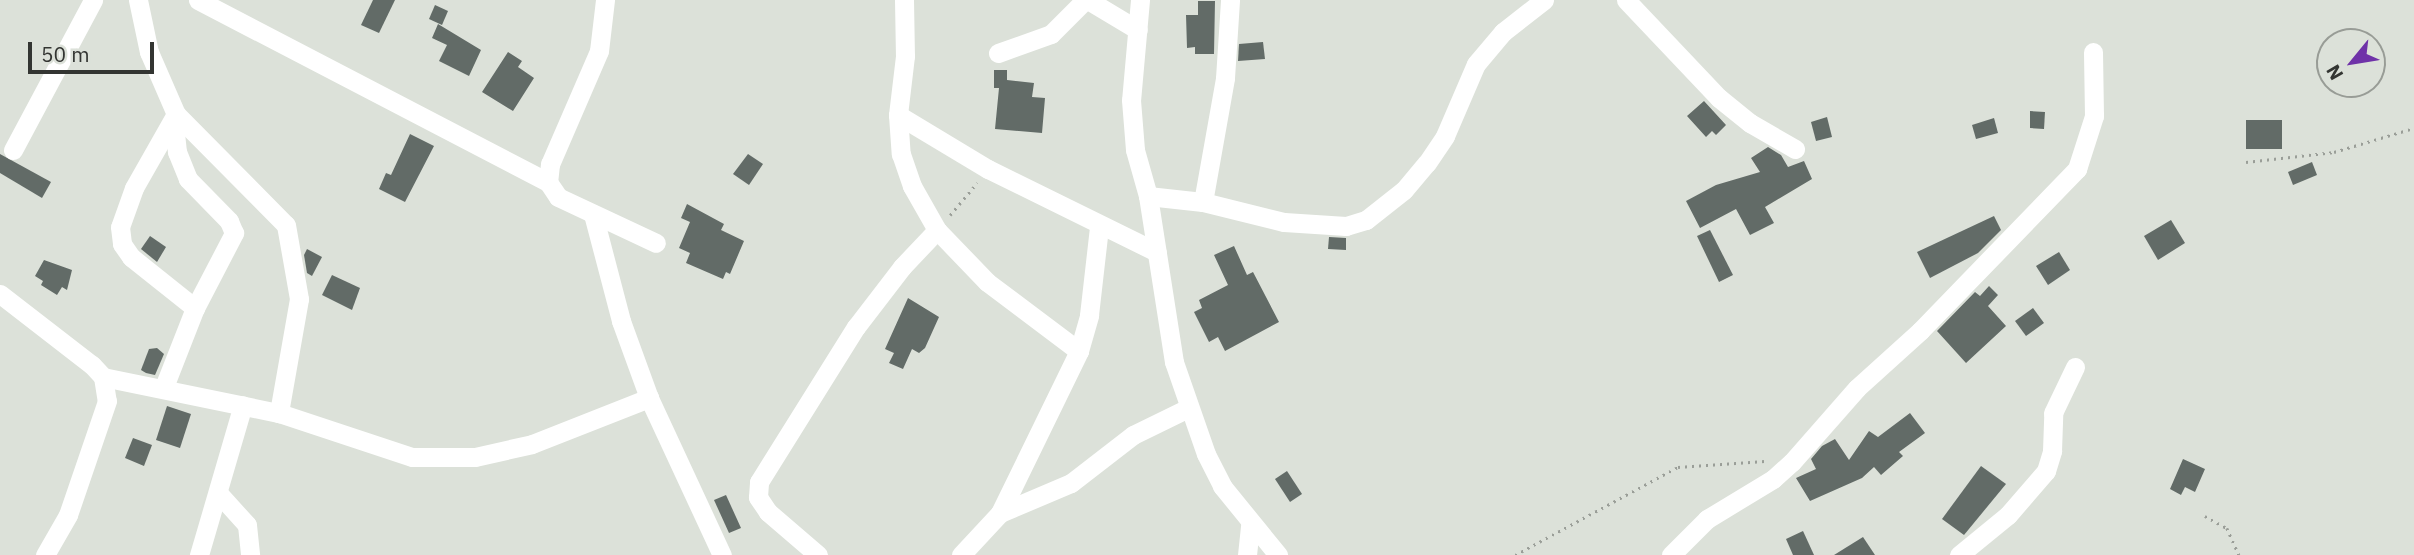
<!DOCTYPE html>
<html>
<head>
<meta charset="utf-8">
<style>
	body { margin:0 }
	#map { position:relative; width:2414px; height:555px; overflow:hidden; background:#dce1d9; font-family:"IBM Plex Sans",sans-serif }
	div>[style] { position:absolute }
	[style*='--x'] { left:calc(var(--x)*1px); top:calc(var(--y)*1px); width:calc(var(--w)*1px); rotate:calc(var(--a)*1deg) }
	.building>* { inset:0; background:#626b67 }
	.path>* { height:2.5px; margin-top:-1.25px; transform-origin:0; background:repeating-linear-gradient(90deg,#9a9e98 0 2px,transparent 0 7px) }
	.minor>* { height:19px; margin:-9.5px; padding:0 9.5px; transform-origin:9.5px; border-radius:9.5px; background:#fff }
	span { translate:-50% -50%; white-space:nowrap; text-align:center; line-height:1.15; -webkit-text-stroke:7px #dce1d9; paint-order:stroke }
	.north { position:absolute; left:2316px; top:28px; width:70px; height:70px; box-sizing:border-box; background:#dce1d9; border:2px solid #989c96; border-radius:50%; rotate:240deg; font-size:19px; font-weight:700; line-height:28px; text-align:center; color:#333532 }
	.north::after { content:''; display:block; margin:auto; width:24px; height:32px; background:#6f32a8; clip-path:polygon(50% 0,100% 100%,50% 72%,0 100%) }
	.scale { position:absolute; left:28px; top:42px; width:126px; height:32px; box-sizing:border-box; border:4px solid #333532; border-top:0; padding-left:9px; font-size:21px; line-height:24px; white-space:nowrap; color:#333532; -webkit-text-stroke:5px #dce1d9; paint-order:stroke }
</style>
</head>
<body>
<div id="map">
	<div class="building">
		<i style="clip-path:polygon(373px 0,395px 0,379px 33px,361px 25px)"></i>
		<i style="clip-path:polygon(1198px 1px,1215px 1px,1214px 54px,1195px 54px,1195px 47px,1187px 48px,1186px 15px,1198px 15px)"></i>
		<i style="clip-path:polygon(435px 5px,448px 11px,442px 25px,429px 19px)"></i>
		<i style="clip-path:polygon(438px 24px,481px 50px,469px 76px,439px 61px,447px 45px,432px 38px)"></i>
		<i style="clip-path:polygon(1263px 42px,1265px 59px,1238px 61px,1239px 44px)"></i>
		<i style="clip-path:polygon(508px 52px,522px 61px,518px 67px,534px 78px,513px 111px,482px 92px)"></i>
		<i style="clip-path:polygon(994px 70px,1007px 70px,1007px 80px,1034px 83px,1032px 97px,1045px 98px,1042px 133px,995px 129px,999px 88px,994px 88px)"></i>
		<i style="clip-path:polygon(1704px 101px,1726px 125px,1716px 135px,1712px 131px,1706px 137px,1687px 116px)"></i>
		<i style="clip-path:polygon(2030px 111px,2045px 112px,2044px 129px,2030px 128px)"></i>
		<i style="clip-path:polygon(1827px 117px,1832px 137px,1816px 141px,1811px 122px)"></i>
		<i style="clip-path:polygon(1994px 118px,1998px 133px,1976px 139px,1972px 125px)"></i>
		<i style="clip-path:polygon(2246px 120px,2282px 120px,2282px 149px,2246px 149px)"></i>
		<i style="clip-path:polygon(410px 134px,434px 146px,405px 202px,379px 189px,386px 173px,391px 175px)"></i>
		<i style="clip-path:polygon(1768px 147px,1781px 155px,1788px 167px,1804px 161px,1812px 179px,1765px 207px,1774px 223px,1750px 235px,1736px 209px,1700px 228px,1686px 201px,1716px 185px,1760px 172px,1751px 158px)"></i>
		<i style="clip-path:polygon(0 154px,51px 182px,42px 198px,0 173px)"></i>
		<i style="clip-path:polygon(748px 154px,763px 164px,749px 185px,733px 174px)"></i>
		<i style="clip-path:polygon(2312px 162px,2317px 175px,2293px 185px,2288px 172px)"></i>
		<i style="clip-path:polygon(687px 204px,724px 224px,721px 230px,744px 241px,730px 274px,726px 272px,723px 279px,686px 263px,690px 253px,679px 248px,690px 222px,681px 218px)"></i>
		<i style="clip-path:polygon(1994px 216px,2001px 230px,1978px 253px,1930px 278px,1917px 252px)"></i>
		<i style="clip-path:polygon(2171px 220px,2185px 243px,2158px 260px,2144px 236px)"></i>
		<i style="clip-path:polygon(1710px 230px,1733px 275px,1719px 282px,1697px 236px)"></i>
		<i style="clip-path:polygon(150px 236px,166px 247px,157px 262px,141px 249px)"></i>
		<i style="clip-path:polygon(1329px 237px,1346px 238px,1346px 250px,1328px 249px)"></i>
		<i style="clip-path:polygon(1234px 246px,1247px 275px,1253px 272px,1279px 322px,1225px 351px,1218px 337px,1209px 342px,1194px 312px,1202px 308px,1199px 300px,1228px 285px,1214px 255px)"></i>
		<i style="clip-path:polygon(307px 249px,322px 257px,312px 276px,307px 273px,304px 255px)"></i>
		<i style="clip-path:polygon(2059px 252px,2070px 270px,2048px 285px,2036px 266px)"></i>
		<i style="clip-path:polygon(44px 260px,72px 270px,67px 290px,62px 287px,57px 295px,41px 285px,43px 281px,35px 276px)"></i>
		<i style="clip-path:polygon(332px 275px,360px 288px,352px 310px,322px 295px)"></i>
		<i style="clip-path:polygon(1989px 286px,1998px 295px,1988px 306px,2006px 326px,1966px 363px,1937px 331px,1975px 292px,1980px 296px)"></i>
		<i style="clip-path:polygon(908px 298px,939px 317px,925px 348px,919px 353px,912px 349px,903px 369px,889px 363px,894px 353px,885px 349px)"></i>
		<i style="clip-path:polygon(2033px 308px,2044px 323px,2026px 336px,2015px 321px)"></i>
		<i style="clip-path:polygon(157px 348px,164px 354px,155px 375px,146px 373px,141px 370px,149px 349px)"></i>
		<i style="clip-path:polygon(167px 406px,191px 414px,180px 448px,156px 440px)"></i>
		<i style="clip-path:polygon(1910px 413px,1925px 433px,1899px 452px,1903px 456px,1881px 475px,1874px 467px,1862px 478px,1810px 501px,1796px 478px,1816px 469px,1811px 459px,1822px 446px,1835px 439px,1849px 460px,1869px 431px,1878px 437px)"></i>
		<i style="clip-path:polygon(133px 438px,152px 445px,144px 466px,125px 458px)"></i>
		<i style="clip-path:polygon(2183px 459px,2205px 469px,2195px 492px,2185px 487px,2181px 495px,2170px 489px)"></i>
		<i style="clip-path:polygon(1981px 466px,2006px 484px,1964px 535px,1942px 519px)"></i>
		<i style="clip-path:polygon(1287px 471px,1302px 494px,1290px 502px,1275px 479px)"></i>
		<i style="clip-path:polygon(726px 495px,741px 528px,729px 533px,714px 500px)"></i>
		<i style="clip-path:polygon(1803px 531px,1814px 555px,1793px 555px,1786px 539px)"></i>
		<i style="clip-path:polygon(1863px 537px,1875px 555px,1834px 555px)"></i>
	</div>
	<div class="path">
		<i style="--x:2246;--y:162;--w:89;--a:-6.5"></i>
		<i style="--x:2334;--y:152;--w:84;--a:-16.7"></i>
		<i style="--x:950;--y:215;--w:42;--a:-49.8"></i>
		<i style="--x:2205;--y:516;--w:25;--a:29"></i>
		<i style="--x:2227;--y:528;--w:30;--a:66"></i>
		<i style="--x:1515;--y:555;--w:185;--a:-28.4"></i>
		<i style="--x:1678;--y:467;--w:87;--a:-3.9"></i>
	</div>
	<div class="minor">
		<i style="--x:138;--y:0;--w:53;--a:78.1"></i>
		<i style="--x:149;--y:52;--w:68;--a:66.5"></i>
		<i style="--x:176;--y:114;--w:85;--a:119.6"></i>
		<i style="--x:134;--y:188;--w:41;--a:109.7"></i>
		<i style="--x:120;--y:227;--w:17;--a:83"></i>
		<i style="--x:122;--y:244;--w:16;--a:55"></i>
		<i style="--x:131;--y:257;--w:82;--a:38.6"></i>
		<i style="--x:198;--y:0;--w:394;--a:27.5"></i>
		<i style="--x:605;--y:0;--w:51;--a:96.7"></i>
		<i style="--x:599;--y:51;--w:123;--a:113.4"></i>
		<i style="--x:550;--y:164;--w:18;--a:96"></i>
		<i style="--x:548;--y:182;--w:18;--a:56"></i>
		<i style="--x:558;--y:197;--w:108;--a:25.1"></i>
		<i style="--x:904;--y:0;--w:56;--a:89"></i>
		<i style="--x:905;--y:56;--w:59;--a:96.8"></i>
		<i style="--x:898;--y:115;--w:39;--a:86"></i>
		<i style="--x:901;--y:154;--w:34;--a:71"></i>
		<i style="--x:912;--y:186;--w:51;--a:60.4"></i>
		<i style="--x:937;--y:230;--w:72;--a:46.1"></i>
		<i style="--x:987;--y:282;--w:115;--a:36.9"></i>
		<i style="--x:1088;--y:0;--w:58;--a:31"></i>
		<i style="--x:1140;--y:0;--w:100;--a:95.1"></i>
		<i style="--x:1131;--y:100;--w:50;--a:85.4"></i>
		<i style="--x:1135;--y:150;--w:48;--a:74.2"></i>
		<i style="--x:1148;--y:196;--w:168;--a:81.1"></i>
		<i style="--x:1174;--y:362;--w:97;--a:70.8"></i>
		<i style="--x:1206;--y:454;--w:36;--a:63"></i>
		<i style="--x:1222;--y:486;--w:89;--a:50.9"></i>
		<i style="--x:1626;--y:0;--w:135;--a:46.5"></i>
		<i style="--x:1719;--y:98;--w:40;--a:39"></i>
		<i style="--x:1750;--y:123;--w:52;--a:30"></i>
		<i style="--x:998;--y:53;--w:56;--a:-19.7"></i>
		<i style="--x:1051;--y:34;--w:48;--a:-45"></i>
		<i style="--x:176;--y:114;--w:156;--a:45.3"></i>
		<i style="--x:286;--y:225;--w:75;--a:80"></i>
		<i style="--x:299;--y:299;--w:116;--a:100"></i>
		<i style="--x:898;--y:115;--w:105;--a:31"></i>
		<i style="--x:988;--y:169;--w:188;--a:26.2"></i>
		<i style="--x:13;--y:150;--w:170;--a:-61.9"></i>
		<i style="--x:1148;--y:196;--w:55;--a:6.2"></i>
		<i style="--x:1203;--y:202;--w:83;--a:13.9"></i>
		<i style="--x:1284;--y:222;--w:62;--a:3.7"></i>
		<i style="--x:1346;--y:226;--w:21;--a:-17"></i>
		<i style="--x:1366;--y:220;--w:48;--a:-38.3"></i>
		<i style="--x:1404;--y:190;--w:35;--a:-50"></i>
		<i style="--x:1427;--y:163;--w:32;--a:-56"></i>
		<i style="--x:1445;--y:136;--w:78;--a:-66.7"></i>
		<i style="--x:1476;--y:64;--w:42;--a:-49.8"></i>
		<i style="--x:1503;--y:32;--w:52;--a:-38"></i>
		<i style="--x:1203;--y:202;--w:126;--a:-79.9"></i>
		<i style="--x:1225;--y:78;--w:78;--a:-86.3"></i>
		<i style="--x:593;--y:214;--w:111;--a:75.3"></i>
		<i style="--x:621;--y:321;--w:82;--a:70"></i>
		<i style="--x:649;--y:398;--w:173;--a:65.1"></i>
		<i style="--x:0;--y:294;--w:116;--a:37.7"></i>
		<i style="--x:92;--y:365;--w:16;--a:47"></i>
		<i style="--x:103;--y:377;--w:24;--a:81"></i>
		<i style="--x:107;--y:401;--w:120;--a:108.9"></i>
		<i style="--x:68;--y:515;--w:46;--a:119.9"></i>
		<i style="--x:103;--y:377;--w:180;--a:11.6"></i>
		<i style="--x:279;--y:413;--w:140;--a:18.3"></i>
		<i style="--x:412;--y:457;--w:63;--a:0"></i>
		<i style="--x:475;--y:457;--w:58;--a:-12.8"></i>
		<i style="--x:532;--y:444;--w:126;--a:-21.5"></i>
		<i style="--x:164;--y:387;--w:85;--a:-68.6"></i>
		<i style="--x:195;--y:308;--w:85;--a:-62.5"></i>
		<i style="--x:234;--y:233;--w:13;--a:-113"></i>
		<i style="--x:229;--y:221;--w:59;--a:-134.3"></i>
		<i style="--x:188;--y:179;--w:29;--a:-112"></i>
		<i style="--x:177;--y:152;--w:31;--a:-96"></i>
		<i style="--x:220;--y:495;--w:40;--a:48"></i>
		<i style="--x:247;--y:525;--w:30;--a:84"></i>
		<i style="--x:1000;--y:513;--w:180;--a:-64"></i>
		<i style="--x:1079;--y:351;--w:37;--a:-74"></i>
		<i style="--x:1089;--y:315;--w:89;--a:-83.5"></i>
		<i style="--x:199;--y:555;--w:156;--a:-73.7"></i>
		<i style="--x:818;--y:555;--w:66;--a:-139.3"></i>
		<i style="--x:768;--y:512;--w:18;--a:-124"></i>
		<i style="--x:758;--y:497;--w:15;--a:-86"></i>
		<i style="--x:759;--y:482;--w:183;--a:-58"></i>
		<i style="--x:856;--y:327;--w:76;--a:-52.5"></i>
		<i style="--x:902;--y:267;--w:51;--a:-46.6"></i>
		<i style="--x:961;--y:555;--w:57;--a:-47.1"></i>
		<i style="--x:1000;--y:513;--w:77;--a:-22.9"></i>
		<i style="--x:1071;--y:483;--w:78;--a:-37.7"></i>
		<i style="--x:1133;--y:435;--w:61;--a:-26.1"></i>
		<i style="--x:1247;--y:555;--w:30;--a:-84"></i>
		<i style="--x:1671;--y:555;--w:51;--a:-45"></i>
		<i style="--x:1707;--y:519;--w:77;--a:-31.2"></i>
		<i style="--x:1773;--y:479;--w:25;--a:-42"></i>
		<i style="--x:1792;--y:462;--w:98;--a:-48.7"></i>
		<i style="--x:1857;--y:388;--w:85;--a:-42.1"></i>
		<i style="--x:1920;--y:331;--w:226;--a:-45.9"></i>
		<i style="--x:2077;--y:169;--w:56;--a:-72.2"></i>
		<i style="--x:2094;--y:116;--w:64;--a:-90.9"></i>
		<i style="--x:1959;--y:555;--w:63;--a:-39.2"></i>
		<i style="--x:2008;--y:515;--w:58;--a:-49.2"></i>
		<i style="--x:2046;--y:471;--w:21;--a:-73"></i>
		<i style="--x:2052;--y:451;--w:38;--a:-88"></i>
		<i style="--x:2053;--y:413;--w:51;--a:-64.4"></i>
	</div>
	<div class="north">N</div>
	<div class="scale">50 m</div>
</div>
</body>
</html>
